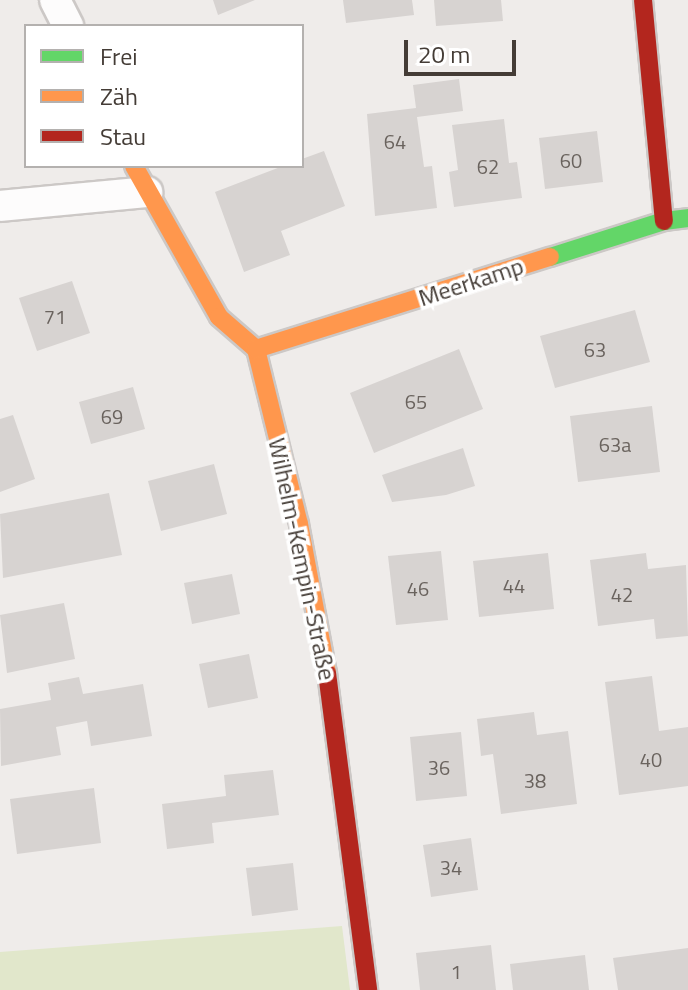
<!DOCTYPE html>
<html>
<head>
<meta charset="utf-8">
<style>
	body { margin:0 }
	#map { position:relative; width:688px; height:990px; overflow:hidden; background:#efecea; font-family:"Titillium Web",sans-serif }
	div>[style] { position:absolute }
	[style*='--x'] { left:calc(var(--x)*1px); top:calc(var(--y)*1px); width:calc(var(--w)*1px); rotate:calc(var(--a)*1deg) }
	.green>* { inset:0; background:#e1e7cb }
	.building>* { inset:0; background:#d7d3d1 }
	.roads { filter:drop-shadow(2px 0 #ccc8c6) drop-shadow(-2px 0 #ccc8c6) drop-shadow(0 2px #ccc8c6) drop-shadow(0 -2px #ccc8c6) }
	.street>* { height:30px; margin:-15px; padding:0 15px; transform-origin:15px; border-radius:15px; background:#fdfcfc }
	.fast>* { height:18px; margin:-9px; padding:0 9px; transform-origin:9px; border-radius:9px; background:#63d668 }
	.slow>* { height:18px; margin:-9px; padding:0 9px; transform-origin:9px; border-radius:9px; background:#ff974d }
	.jam>* { height:18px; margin:-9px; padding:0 9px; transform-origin:9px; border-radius:9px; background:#b3261e }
	span { translate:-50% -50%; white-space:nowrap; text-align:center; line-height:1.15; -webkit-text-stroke:7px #fff; paint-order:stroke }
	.number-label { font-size:20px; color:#6a635e }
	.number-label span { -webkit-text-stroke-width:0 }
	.street-label { font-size:24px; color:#443c36 }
	.legend { position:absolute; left:24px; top:24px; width:280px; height:144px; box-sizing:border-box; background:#fff; border:2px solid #b4b1af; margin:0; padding:10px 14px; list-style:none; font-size:24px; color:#443c36 }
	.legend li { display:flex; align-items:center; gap:16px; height:40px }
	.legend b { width:40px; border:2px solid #b4b1af }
	.scale { position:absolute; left:404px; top:40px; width:112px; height:36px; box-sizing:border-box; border:4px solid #443c36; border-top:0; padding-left:10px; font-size:24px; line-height:28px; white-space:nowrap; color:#443c36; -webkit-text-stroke:6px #fff; paint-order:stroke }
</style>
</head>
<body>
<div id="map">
	<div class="green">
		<i style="clip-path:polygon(342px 926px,350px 990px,0 990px,0 952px)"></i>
	</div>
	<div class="building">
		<i style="clip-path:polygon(213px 0,255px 0,218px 15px)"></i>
		<i style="clip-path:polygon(343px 0,412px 0,414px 15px,346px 23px)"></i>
		<i style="clip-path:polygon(434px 0,501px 0,503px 21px,436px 26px)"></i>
		<i style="clip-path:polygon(459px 79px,463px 111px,417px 117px,424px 167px,432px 166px,437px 208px,375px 216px,367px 114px,416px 108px,413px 85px)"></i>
		<i style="clip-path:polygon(504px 119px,509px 163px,517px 162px,522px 198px,454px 207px,449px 172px,458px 170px,452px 125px)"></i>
		<i style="clip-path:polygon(597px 131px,603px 182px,545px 189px,539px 138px)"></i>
		<i style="clip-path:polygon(324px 151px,345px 206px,281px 231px,290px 255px,244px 272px,215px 192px,283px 166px,302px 166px,302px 159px)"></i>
		<i style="clip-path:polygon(72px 281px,90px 333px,37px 351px,19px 298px)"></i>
		<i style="clip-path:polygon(635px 310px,650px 362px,555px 388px,540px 336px)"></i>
		<i style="clip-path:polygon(459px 349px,483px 409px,374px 453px,350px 393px)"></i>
		<i style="clip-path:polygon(133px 387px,145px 429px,91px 444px,79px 402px)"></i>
		<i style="clip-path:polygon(652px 406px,660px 472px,578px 482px,570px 416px)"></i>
		<i style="clip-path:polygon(13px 415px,35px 479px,0 492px,0 419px)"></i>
		<i style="clip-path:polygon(463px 448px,475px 486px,446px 495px,392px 502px,382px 475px)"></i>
		<i style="clip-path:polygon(214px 464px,227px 514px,161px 531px,148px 481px)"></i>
		<i style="clip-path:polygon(109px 493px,122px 555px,3px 578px,0 514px)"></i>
		<i style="clip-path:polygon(441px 551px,448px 620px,396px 625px,388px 556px)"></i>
		<i style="clip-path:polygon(548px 553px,554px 609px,479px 617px,473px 561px)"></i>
		<i style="clip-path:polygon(646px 553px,648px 569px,686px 565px,688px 636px,656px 639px,654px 619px,598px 626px,590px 560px)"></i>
		<i style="clip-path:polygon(232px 574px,240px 614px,192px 624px,184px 583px)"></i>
		<i style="clip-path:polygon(64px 603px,75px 659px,7px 673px,0 615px)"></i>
		<i style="clip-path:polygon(249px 654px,258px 698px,208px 708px,199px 664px)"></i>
		<i style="clip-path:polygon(652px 676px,659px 731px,688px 727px,688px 786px,619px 795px,605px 682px)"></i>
		<i style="clip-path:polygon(79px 677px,83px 694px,143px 684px,152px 736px,91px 746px,87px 721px,56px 727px,61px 755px,1px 766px,0 709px,51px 700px,48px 683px)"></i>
		<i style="clip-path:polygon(534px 712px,537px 735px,568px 731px,577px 804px,501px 814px,493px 754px,481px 756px,477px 719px)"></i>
		<i style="clip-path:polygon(461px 732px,467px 796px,416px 801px,410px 737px)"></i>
		<i style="clip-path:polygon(273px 770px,279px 815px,212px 823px,214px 843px,167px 849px,162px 804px,226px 796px,224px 775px)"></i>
		<i style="clip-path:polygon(94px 788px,101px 843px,17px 854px,10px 799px)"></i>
		<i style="clip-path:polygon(471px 838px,478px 890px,431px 897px,423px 845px)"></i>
		<i style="clip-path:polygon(293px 863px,298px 910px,252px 916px,246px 868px)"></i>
		<i style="clip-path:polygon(491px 945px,496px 990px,420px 990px,416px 953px)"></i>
		<i style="clip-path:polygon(688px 948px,688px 990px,618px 990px,613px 958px)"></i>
		<i style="clip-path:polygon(585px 955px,589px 990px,513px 990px,510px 964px)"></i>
	</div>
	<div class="roads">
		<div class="street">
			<i style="--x:55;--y:0;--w:29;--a:63"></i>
			<i style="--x:0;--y:206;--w:148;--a:-5.4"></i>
		</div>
		<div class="fast">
			<i style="--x:550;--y:257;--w:120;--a:-17.5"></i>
			<i style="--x:664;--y:221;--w:24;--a:-7"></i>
		</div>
		<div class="slow">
			<i style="--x:134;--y:166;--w:173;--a:60.6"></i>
			<i style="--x:219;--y:317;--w:49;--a:40.9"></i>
			<i style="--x:256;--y:349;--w:180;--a:76.2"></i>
			<i style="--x:299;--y:524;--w:152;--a:79.4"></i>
			<i style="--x:256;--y:349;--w:308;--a:-17.4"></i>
		</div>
		<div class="jam">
			<i style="--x:643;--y:0;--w:222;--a:84.6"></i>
			<i style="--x:327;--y:673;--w:320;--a:82.6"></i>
		</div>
	</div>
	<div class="number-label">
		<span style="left:395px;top:141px">64</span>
		<span style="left:571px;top:160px">60</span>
		<span style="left:488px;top:166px">62</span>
		<span style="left:55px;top:316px">71</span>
		<span style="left:595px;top:349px">63</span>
		<span style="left:416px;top:401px">65</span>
		<span style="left:112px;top:416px">69</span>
		<span style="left:615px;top:444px">63a</span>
		<span style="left:514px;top:585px">44</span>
		<span style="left:418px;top:588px">46</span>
		<span style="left:622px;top:594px">42</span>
		<span style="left:651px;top:759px">40</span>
		<span style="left:439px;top:767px">36</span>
		<span style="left:535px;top:780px">38</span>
		<span style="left:451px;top:867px">34</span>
		<span style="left:456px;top:971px">1</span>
	</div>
	<div class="street-label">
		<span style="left:471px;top:282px;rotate:-18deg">Meerkamp</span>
		<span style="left:302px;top:559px;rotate:78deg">Wilhelm-Kempin-Straße</span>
	</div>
	<ul class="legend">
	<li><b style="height:10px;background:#63d668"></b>Frei</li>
	<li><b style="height:10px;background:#ff974d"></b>Zäh</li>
	<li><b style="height:10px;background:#b3261e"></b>Stau</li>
	</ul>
	<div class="scale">20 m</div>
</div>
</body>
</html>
